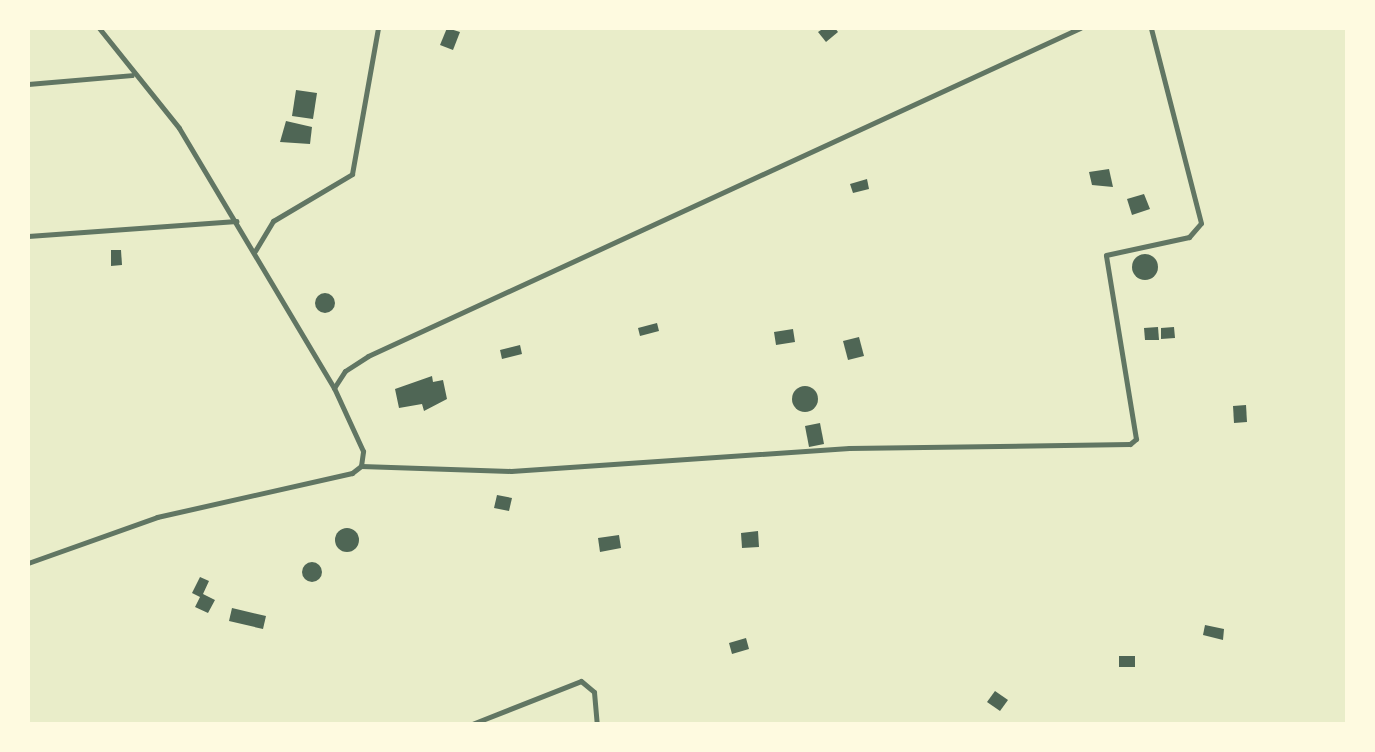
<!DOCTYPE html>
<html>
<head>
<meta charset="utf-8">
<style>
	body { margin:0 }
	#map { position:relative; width:1375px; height:752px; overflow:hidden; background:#e9edc9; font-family:"Alegreya Sans",sans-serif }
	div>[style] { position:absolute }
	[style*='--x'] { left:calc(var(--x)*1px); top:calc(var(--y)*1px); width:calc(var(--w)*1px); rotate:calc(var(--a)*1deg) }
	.building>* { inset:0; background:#4f6655 }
	.round { border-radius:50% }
	.minor>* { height:5px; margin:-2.5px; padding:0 2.5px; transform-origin:2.5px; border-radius:2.5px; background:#617663 }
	span { translate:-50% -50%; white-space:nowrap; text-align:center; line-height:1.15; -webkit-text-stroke:8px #fefae0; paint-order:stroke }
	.frame { position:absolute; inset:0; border:30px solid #fefae0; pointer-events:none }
</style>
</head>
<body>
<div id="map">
	<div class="building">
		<i style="clip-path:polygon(447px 28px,460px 32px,453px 50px,440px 45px)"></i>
		<i style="clip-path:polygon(824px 28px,835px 28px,838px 32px,826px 42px,818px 32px)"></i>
		<i style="clip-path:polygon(296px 90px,317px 93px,313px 119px,292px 116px)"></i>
		<i style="clip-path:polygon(286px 121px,312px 127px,310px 144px,280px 142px)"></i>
		<i style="clip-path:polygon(1109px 169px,1113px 187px,1092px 185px,1089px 172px)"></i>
		<i style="clip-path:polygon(867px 179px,869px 189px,853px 193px,850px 184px)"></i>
		<i style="clip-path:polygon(1144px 194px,1150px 209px,1132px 215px,1127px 199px)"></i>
		<i style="clip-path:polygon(111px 250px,121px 250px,122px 265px,111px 266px)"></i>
		<i class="round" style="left:1132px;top:254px;width:26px;height:26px"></i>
		<i class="round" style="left:315px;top:293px;width:20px;height:20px"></i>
		<i style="clip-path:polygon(657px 323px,659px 331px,640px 336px,638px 328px)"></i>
		<i style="clip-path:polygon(1158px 327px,1159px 340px,1145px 340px,1144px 328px)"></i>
		<i style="clip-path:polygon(1174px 327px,1175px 338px,1161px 339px,1161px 328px)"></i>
		<i style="clip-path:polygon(793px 329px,795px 342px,776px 345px,774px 332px)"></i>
		<i style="clip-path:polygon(859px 337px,864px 356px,848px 360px,843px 341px)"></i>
		<i style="clip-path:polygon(520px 345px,522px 354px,502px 359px,500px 350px)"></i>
		<i style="clip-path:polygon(432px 376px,433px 382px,443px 380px,447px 399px,424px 411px,422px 404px,399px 408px,395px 389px)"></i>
		<i class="round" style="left:792px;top:386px;width:26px;height:26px"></i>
		<i style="clip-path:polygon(1246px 405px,1247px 422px,1234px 423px,1233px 406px)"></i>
		<i style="clip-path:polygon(820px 423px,824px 444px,809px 447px,805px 426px)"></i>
		<i style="clip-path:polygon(497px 495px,512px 498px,509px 511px,494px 508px)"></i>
		<i class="round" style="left:335px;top:528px;width:24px;height:24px"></i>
		<i style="clip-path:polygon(758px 531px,759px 547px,742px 548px,741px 533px)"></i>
		<i style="clip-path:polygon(619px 535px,621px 548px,600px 552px,598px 538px)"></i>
		<i class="round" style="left:302px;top:562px;width:20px;height:20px"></i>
		<i style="clip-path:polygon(200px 577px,209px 581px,203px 594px,215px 600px,208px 613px,195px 607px,200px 597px,192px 593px)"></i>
		<i style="clip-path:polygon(232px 608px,266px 616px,263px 629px,229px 621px)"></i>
		<i style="clip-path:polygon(1205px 625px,1224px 629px,1223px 640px,1203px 635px)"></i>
		<i style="clip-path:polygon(746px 638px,749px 649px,732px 654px,729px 643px)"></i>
		<i style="clip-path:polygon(1119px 656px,1135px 656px,1135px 667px,1119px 667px)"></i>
		<i style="clip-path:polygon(995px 691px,1008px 700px,1000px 711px,987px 702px)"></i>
	</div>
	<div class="minor">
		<i style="--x:99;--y:28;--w:128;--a:51.3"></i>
		<i style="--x:179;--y:128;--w:303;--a:59.2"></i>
		<i style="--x:28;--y:84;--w:104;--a:-4.9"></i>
		<i style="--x:28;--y:236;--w:209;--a:-4.1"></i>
		<i style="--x:255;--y:251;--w:35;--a:-59"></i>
		<i style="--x:273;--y:221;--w:92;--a:-30.7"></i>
		<i style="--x:352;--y:174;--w:148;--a:-79.9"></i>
		<i style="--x:361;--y:466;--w:150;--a:1.9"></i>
		<i style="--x:511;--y:471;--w:339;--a:-3.9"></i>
		<i style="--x:849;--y:448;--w:281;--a:-0.8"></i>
		<i style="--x:1130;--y:444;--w:8;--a:-40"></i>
		<i style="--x:1136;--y:439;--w:186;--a:-99.3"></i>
		<i style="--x:1106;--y:255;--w:85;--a:-12.2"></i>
		<i style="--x:1189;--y:237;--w:18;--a:-49"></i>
		<i style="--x:1201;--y:223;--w:201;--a:-104.4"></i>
		<i style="--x:28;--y:563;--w:137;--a:-19.6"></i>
		<i style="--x:157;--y:517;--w:200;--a:-12.7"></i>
		<i style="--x:352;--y:473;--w:11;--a:-38"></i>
		<i style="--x:361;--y:466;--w:15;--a:-82"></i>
		<i style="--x:363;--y:451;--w:69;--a:-114.7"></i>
		<i style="--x:334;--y:388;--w:20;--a:-57"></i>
		<i style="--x:345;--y:371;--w:27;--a:-33"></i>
		<i style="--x:368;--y:356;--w:784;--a:-24.73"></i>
		<i style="--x:472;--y:724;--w:117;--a:-21.5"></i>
		<i style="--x:581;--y:681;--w:17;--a:40"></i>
		<i style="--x:594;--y:692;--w:32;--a:85"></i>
	</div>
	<div class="frame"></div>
</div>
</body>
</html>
